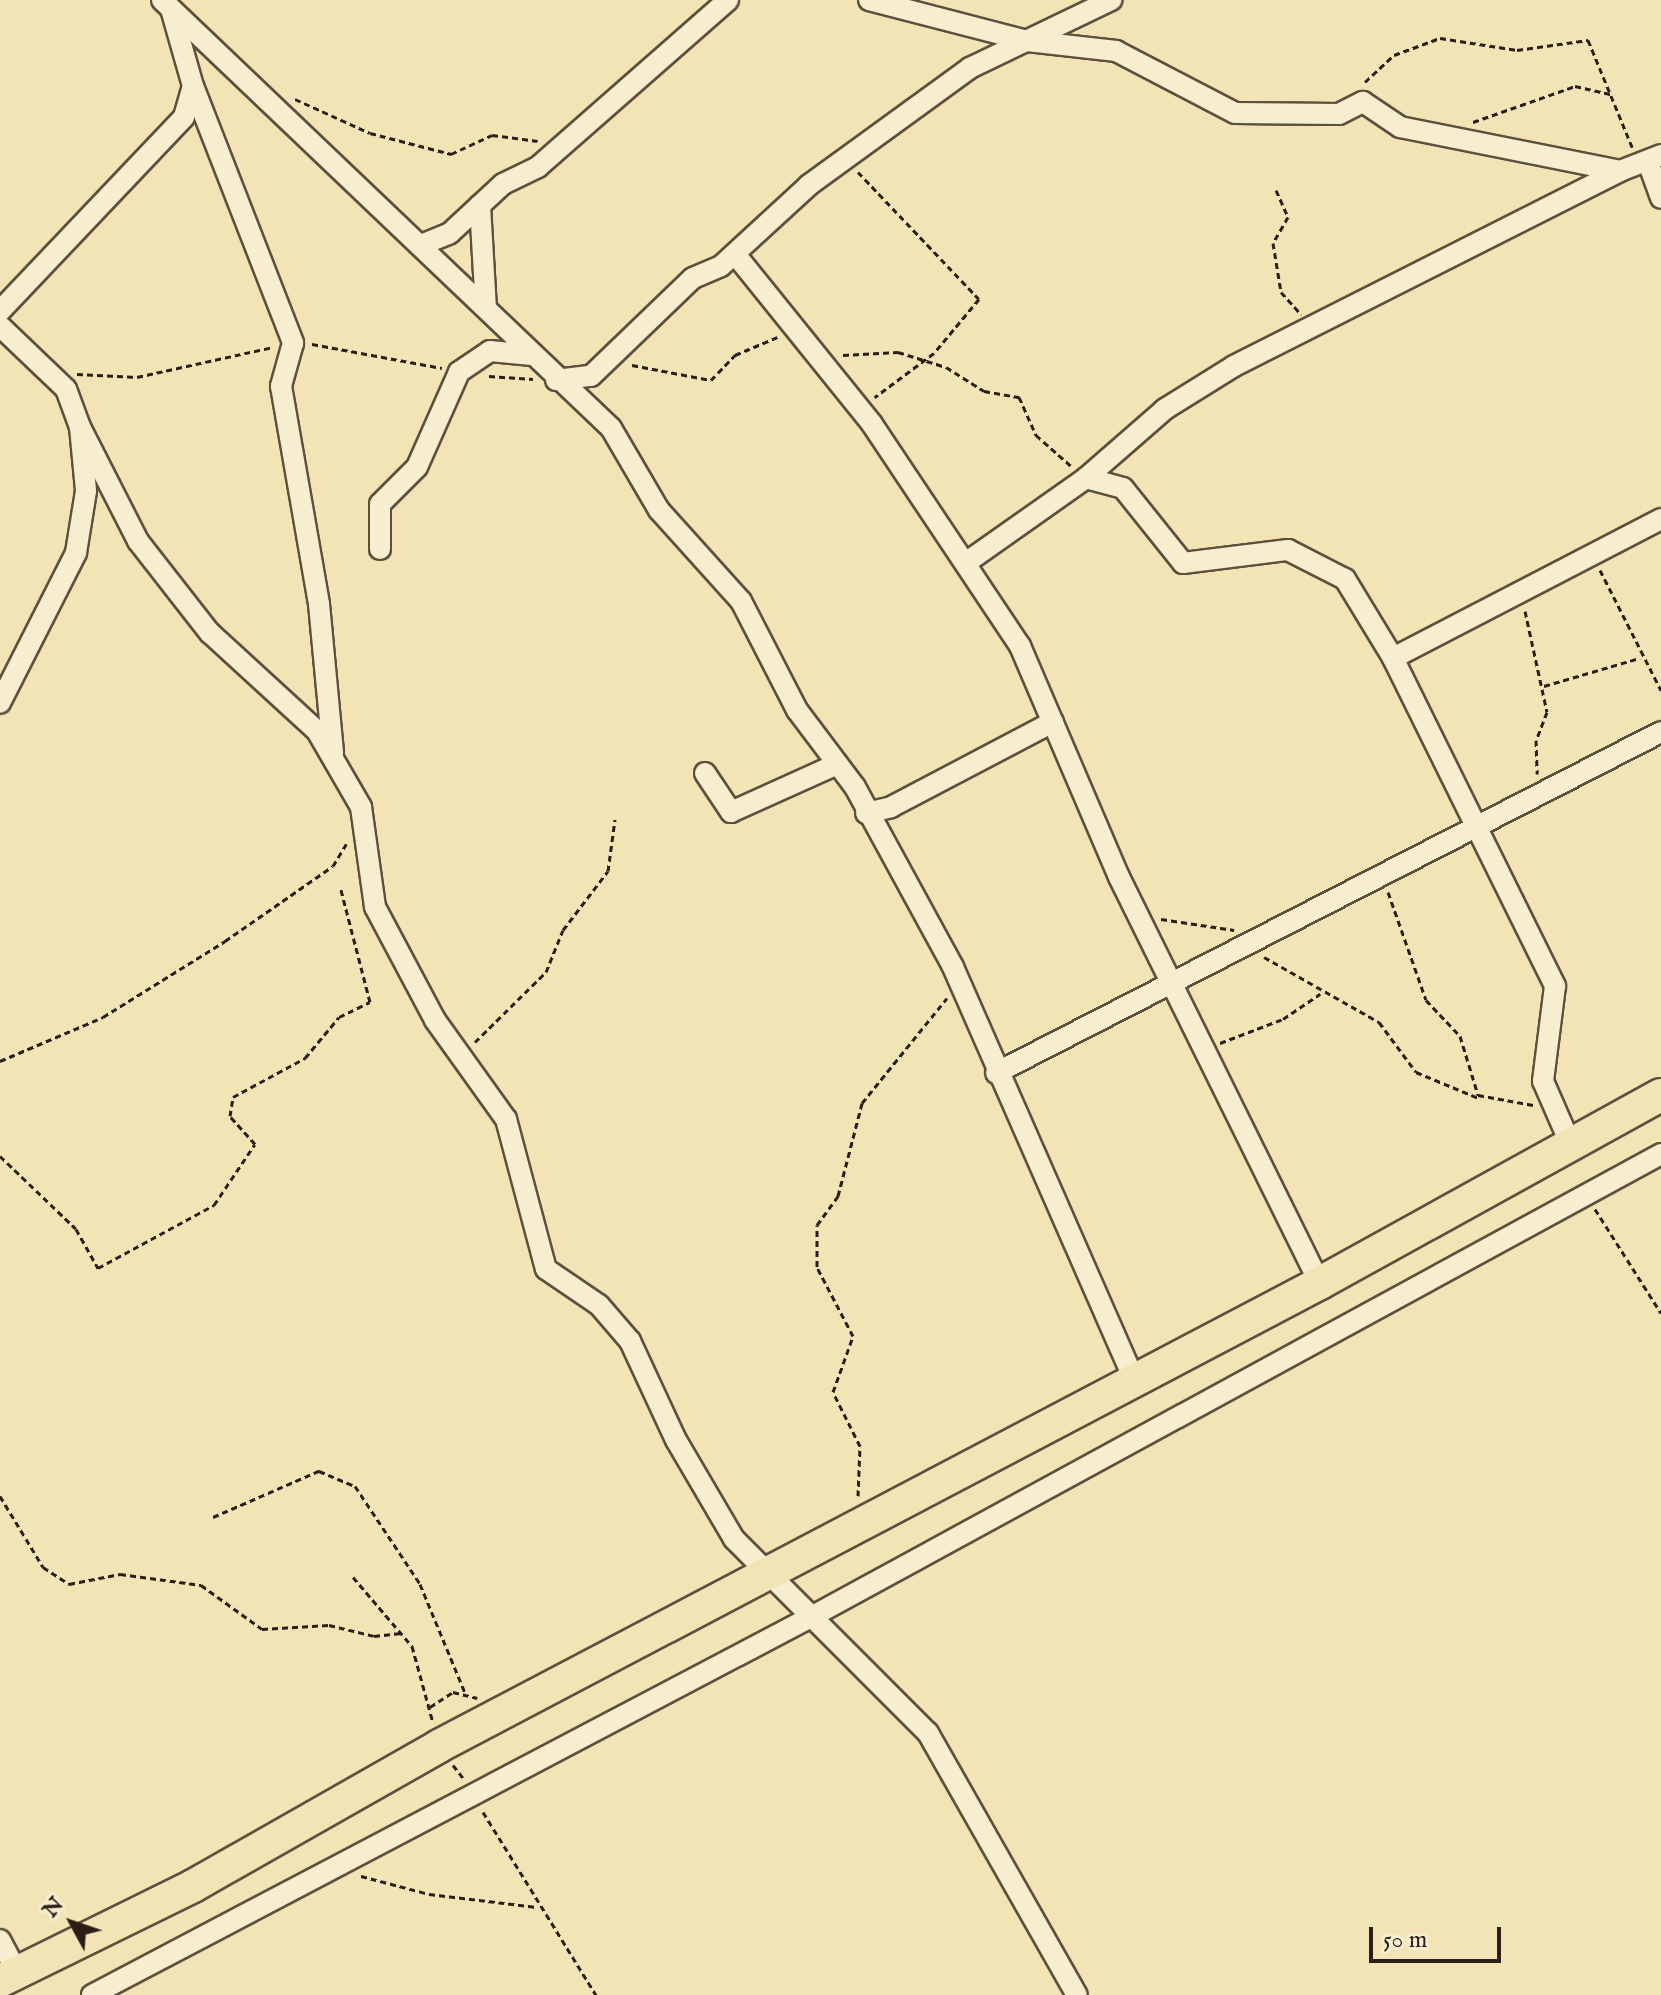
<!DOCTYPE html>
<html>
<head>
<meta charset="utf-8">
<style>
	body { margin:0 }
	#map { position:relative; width:1661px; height:1995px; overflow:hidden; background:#f2e4b5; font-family:"IM FELL English",serif }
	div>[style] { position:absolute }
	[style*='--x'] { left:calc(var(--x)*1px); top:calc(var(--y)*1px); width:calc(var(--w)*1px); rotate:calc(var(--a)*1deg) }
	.path>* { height:3px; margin-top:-1.5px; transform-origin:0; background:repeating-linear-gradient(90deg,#2b1e16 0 6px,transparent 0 10px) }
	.roads { filter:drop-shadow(2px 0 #5d503e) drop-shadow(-2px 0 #5d503e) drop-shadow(0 2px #5d503e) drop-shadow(0 -2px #5d503e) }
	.minor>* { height:20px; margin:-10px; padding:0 10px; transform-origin:10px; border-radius:10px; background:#f7edcf }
	.trunk>* { height:32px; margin:-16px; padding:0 16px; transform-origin:16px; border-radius:16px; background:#f2e4b5 }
	span { translate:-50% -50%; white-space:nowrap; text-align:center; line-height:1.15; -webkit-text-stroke:6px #f7edcf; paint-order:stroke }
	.north { position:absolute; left:32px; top:1883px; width:80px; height:80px; -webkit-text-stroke:6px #f7edcf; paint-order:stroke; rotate:310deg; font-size:22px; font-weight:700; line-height:32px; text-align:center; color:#2b1e16 }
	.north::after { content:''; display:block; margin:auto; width:28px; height:36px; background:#2b1e16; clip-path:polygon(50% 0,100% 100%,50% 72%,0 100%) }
	.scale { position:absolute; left:1369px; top:1927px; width:132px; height:36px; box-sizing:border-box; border:4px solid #2b1e16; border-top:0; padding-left:10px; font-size:24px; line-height:28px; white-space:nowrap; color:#2b1e16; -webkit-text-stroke:6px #f7edcf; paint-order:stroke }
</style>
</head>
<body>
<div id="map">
	<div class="path">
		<i style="--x:1365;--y:82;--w:40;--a:-43"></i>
		<i style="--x:1394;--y:55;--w:49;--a:-20.3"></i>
		<i style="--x:1440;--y:38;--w:78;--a:8.9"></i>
		<i style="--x:1517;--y:50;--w:72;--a:-8"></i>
		<i style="--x:1588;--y:40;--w:116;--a:67.6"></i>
		<i style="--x:295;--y:99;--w:82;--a:24.4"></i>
		<i style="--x:370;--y:133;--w:84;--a:14.5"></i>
		<i style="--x:451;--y:154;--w:45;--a:-24.9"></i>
		<i style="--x:492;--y:135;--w:46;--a:7.4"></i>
		<i style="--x:1473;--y:122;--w:108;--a:-19.4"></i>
		<i style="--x:1575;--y:86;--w:37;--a:13"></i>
		<i style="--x:858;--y:172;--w:175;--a:46.4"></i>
		<i style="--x:979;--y:299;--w:70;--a:129.8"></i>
		<i style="--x:934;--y:353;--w:74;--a:143.3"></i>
		<i style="--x:1276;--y:190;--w:30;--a:66"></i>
		<i style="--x:1288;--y:217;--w:30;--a:120"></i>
		<i style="--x:1273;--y:243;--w:50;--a:80.7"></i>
		<i style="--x:1281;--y:292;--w:30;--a:48"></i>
		<i style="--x:312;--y:344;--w:132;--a:10.5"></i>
		<i style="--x:843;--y:355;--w:55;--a:-3.1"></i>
		<i style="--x:898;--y:352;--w:50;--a:17.4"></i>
		<i style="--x:946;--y:367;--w:45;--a:32.3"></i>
		<i style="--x:984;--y:391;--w:36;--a:10"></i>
		<i style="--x:1019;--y:397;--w:42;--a:65.9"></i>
		<i style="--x:1036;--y:435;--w:47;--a:41.5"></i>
		<i style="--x:632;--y:365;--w:80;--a:10.8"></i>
		<i style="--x:711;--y:380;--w:35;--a:-46"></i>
		<i style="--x:735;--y:355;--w:49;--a:-22.9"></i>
		<i style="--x:77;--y:374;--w:60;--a:2.9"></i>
		<i style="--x:137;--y:377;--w:139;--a:-12.4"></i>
		<i style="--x:489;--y:376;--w:44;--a:3.9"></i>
		<i style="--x:1600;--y:570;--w:135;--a:63.1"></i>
		<i style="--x:1525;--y:611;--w:103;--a:77.7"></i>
		<i style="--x:1547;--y:712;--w:30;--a:111"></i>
		<i style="--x:1536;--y:740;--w:34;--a:88"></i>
		<i style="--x:1544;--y:686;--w:100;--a:-16.3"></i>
		<i style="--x:1388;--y:892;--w:114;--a:70.6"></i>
		<i style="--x:1426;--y:1000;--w:50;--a:46.6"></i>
		<i style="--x:1460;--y:1036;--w:62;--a:73"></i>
		<i style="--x:1478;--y:1095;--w:56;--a:10.3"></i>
		<i style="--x:1161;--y:919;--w:74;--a:8.6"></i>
		<i style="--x:1264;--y:957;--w:132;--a:29.5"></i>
		<i style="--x:1379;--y:1022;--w:62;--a:53.5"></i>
		<i style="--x:1416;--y:1072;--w:70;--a:22.6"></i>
		<i style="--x:475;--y:1042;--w:100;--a:-44.6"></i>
		<i style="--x:546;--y:972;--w:45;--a:-68"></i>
		<i style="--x:563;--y:930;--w:74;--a:-52.7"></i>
		<i style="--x:608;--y:871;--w:52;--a:-82.3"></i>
		<i style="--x:1220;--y:1043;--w:67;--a:-20.9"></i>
		<i style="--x:1283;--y:1019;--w:45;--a:-34"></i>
		<i style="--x:0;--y:1061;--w:112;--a:-23.1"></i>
		<i style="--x:103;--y:1017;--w:144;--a:-31.9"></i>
		<i style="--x:225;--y:941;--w:131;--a:-34.8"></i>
		<i style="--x:333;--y:866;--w:26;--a:-59"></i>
		<i style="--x:0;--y:1156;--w:105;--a:43.8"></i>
		<i style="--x:76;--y:1229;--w:45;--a:60.6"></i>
		<i style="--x:98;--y:1268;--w:132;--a:-28.5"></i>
		<i style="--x:214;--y:1205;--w:73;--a:-56.1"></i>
		<i style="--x:255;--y:1144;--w:38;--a:-132"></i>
		<i style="--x:230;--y:1116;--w:19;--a:-81"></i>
		<i style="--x:233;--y:1097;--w:82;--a:-28.4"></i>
		<i style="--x:305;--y:1058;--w:53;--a:-50.3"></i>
		<i style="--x:339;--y:1017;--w:34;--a:-26"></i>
		<i style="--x:370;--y:1002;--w:120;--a:-104.5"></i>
		<i style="--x:1595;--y:1209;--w:123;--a:57.6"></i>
		<i style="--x:0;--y:1496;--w:83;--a:58.8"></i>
		<i style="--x:43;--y:1567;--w:31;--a:33"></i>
		<i style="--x:69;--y:1584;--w:52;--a:-11.1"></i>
		<i style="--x:120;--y:1574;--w:82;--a:7.7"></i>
		<i style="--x:201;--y:1585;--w:75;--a:35.8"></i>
		<i style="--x:262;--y:1629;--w:67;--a:-3.4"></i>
		<i style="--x:329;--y:1625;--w:46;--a:13.7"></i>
		<i style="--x:374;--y:1636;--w:30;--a:-6"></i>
		<i style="--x:858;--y:1496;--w:50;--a:-87.7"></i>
		<i style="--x:860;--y:1446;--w:60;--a:-116.6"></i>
		<i style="--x:833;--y:1392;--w:59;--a:-70.3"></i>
		<i style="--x:853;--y:1336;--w:78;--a:-117.6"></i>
		<i style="--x:817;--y:1267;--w:42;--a:-90"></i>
		<i style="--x:817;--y:1225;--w:36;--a:-54"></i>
		<i style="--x:838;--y:1196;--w:96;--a:-75.5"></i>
		<i style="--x:862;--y:1103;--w:135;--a:-51"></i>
		<i style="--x:213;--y:1517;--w:116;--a:-23.5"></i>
		<i style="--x:319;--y:1471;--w:39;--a:23"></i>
		<i style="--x:355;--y:1486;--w:118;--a:56.4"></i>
		<i style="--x:420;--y:1584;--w:120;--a:67.5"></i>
		<i style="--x:353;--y:1577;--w:91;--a:49.5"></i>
		<i style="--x:412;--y:1646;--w:80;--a:74.7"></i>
		<i style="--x:430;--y:1707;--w:27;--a:-33"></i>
		<i style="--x:453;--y:1692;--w:25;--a:14"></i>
		<i style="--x:453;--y:1765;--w:16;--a:52"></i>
		<i style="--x:483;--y:1812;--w:215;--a:58.3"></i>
		<i style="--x:361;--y:1876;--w:70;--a:14.8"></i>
		<i style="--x:429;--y:1894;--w:108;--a:6.9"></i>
	</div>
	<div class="roads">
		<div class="minor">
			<i style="--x:162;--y:0;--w:620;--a:43.63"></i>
			<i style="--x:611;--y:428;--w:95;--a:59.7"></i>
			<i style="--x:659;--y:510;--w:122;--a:48"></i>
			<i style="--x:741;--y:601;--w:123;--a:62.8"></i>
			<i style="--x:797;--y:710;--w:96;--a:53"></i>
			<i style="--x:855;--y:787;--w:205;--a:61.4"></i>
			<i style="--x:953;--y:967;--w:451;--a:66.3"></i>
			<i style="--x:869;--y:0;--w:163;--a:14.5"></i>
			<i style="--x:1027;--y:41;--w:90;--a:6.4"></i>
			<i style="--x:1116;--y:51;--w:134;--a:27.5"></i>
			<i style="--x:1235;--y:113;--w:104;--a:0.6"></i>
			<i style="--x:1339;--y:114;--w:27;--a:-27"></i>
			<i style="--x:1363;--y:102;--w:45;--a:34"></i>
			<i style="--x:1400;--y:127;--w:224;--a:11.3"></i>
			<i style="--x:1620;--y:171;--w:44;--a:-21.3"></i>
			<i style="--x:193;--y:86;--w:276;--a:68.7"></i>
			<i style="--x:293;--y:343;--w:45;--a:105.6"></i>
			<i style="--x:281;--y:386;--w:221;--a:80.1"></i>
			<i style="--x:319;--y:604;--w:150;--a:84.6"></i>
			<i style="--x:1648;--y:162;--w:38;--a:70"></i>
			<i style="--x:480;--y:205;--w:103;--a:86.7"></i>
			<i style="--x:421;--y:245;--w:31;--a:-22"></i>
			<i style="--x:450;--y:233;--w:72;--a:-42.8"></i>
			<i style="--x:503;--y:184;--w:39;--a:-26"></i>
			<i style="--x:538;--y:167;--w:253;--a:-41.3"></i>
			<i style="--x:735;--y:254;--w:218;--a:51.1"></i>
			<i style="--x:872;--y:424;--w:267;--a:56.3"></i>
			<i style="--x:1020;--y:646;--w:251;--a:66.8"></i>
			<i style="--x:1119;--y:877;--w:453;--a:63.7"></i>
			<i style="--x:0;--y:311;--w:267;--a:-46.5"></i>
			<i style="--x:184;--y:117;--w:32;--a:-74"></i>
			<i style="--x:193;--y:86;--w:80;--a:-105.9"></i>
			<i style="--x:0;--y:326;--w:91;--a:43.7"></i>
			<i style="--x:66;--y:389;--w:40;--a:69.8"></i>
			<i style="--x:80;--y:427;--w:64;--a:84.6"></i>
			<i style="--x:86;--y:491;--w:63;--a:99.2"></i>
			<i style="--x:76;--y:553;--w:168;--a:116.9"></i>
			<i style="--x:556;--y:380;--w:35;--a:-7"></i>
			<i style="--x:591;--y:376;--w:141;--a:-43.9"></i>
			<i style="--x:693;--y:278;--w:30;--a:-23"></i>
			<i style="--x:721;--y:266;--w:120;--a:-42.6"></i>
			<i style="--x:809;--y:185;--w:199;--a:-36"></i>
			<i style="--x:970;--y:68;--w:157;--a:-25.7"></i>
			<i style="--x:80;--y:427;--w:128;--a:63"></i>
			<i style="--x:138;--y:541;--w:117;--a:52"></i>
			<i style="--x:210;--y:633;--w:145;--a:42.5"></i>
			<i style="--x:317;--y:731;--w:88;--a:59.9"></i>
			<i style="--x:361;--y:807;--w:101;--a:82"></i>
			<i style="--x:375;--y:907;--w:128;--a:62"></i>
			<i style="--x:435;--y:1020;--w:122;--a:54.4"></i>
			<i style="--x:506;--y:1119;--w:155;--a:75.1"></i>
			<i style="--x:546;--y:1269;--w:64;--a:34.2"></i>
			<i style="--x:599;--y:1305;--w:48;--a:49.3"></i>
			<i style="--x:630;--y:1341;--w:109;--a:65.1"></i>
			<i style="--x:676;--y:1440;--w:115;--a:59.6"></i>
			<i style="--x:734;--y:1539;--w:274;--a:45"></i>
			<i style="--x:928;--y:1733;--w:301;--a:60.4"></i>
			<i style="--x:1086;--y:478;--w:38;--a:15"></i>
			<i style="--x:1123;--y:488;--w:96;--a:51.3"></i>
			<i style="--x:1183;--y:563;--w:106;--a:-7.1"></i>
			<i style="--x:1288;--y:550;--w:64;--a:27"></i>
			<i style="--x:1345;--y:579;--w:92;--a:58.7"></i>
			<i style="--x:1393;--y:658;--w:366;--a:63.7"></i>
			<i style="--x:1555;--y:986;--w:96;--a:97.2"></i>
			<i style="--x:1543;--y:1081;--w:70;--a:66.4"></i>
			<i style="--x:380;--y:549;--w:45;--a:-90"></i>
			<i style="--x:380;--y:504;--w:52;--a:-45"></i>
			<i style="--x:417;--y:467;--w:104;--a:-66.1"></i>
			<i style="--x:459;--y:372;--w:37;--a:-34"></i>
			<i style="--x:490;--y:351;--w:42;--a:5.4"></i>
			<i style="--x:967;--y:562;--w:146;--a:-35.2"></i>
			<i style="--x:1086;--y:478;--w:105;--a:-41.1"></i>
			<i style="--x:1165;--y:409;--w:81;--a:-31.9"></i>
			<i style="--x:1234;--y:366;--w:432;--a:-26.8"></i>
			<i style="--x:1393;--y:658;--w:302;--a:-27.4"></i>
			<i style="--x:705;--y:773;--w:47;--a:56.3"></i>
			<i style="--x:731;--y:812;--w:114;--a:-24.3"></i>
			<i style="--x:866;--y:813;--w:26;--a:-13"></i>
			<i style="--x:891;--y:807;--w:183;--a:-27.7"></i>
			<i style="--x:996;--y:1073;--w:747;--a:-27.15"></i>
			<i style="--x:0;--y:1940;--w:36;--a:62"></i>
			<i style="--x:92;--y:1995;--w:812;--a:-27.73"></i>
			<i style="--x:811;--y:1617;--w:968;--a:-28.58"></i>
		</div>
		<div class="trunk">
			<i style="--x:0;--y:1981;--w:215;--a:-26.2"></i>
			<i style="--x:193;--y:1886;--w:283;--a:-29.6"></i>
			<i style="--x:439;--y:1746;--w:995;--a:-27.72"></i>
			<i style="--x:1320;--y:1283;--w:389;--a:-28.9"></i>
		</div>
	</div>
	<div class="north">N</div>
	<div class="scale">50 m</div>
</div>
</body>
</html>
